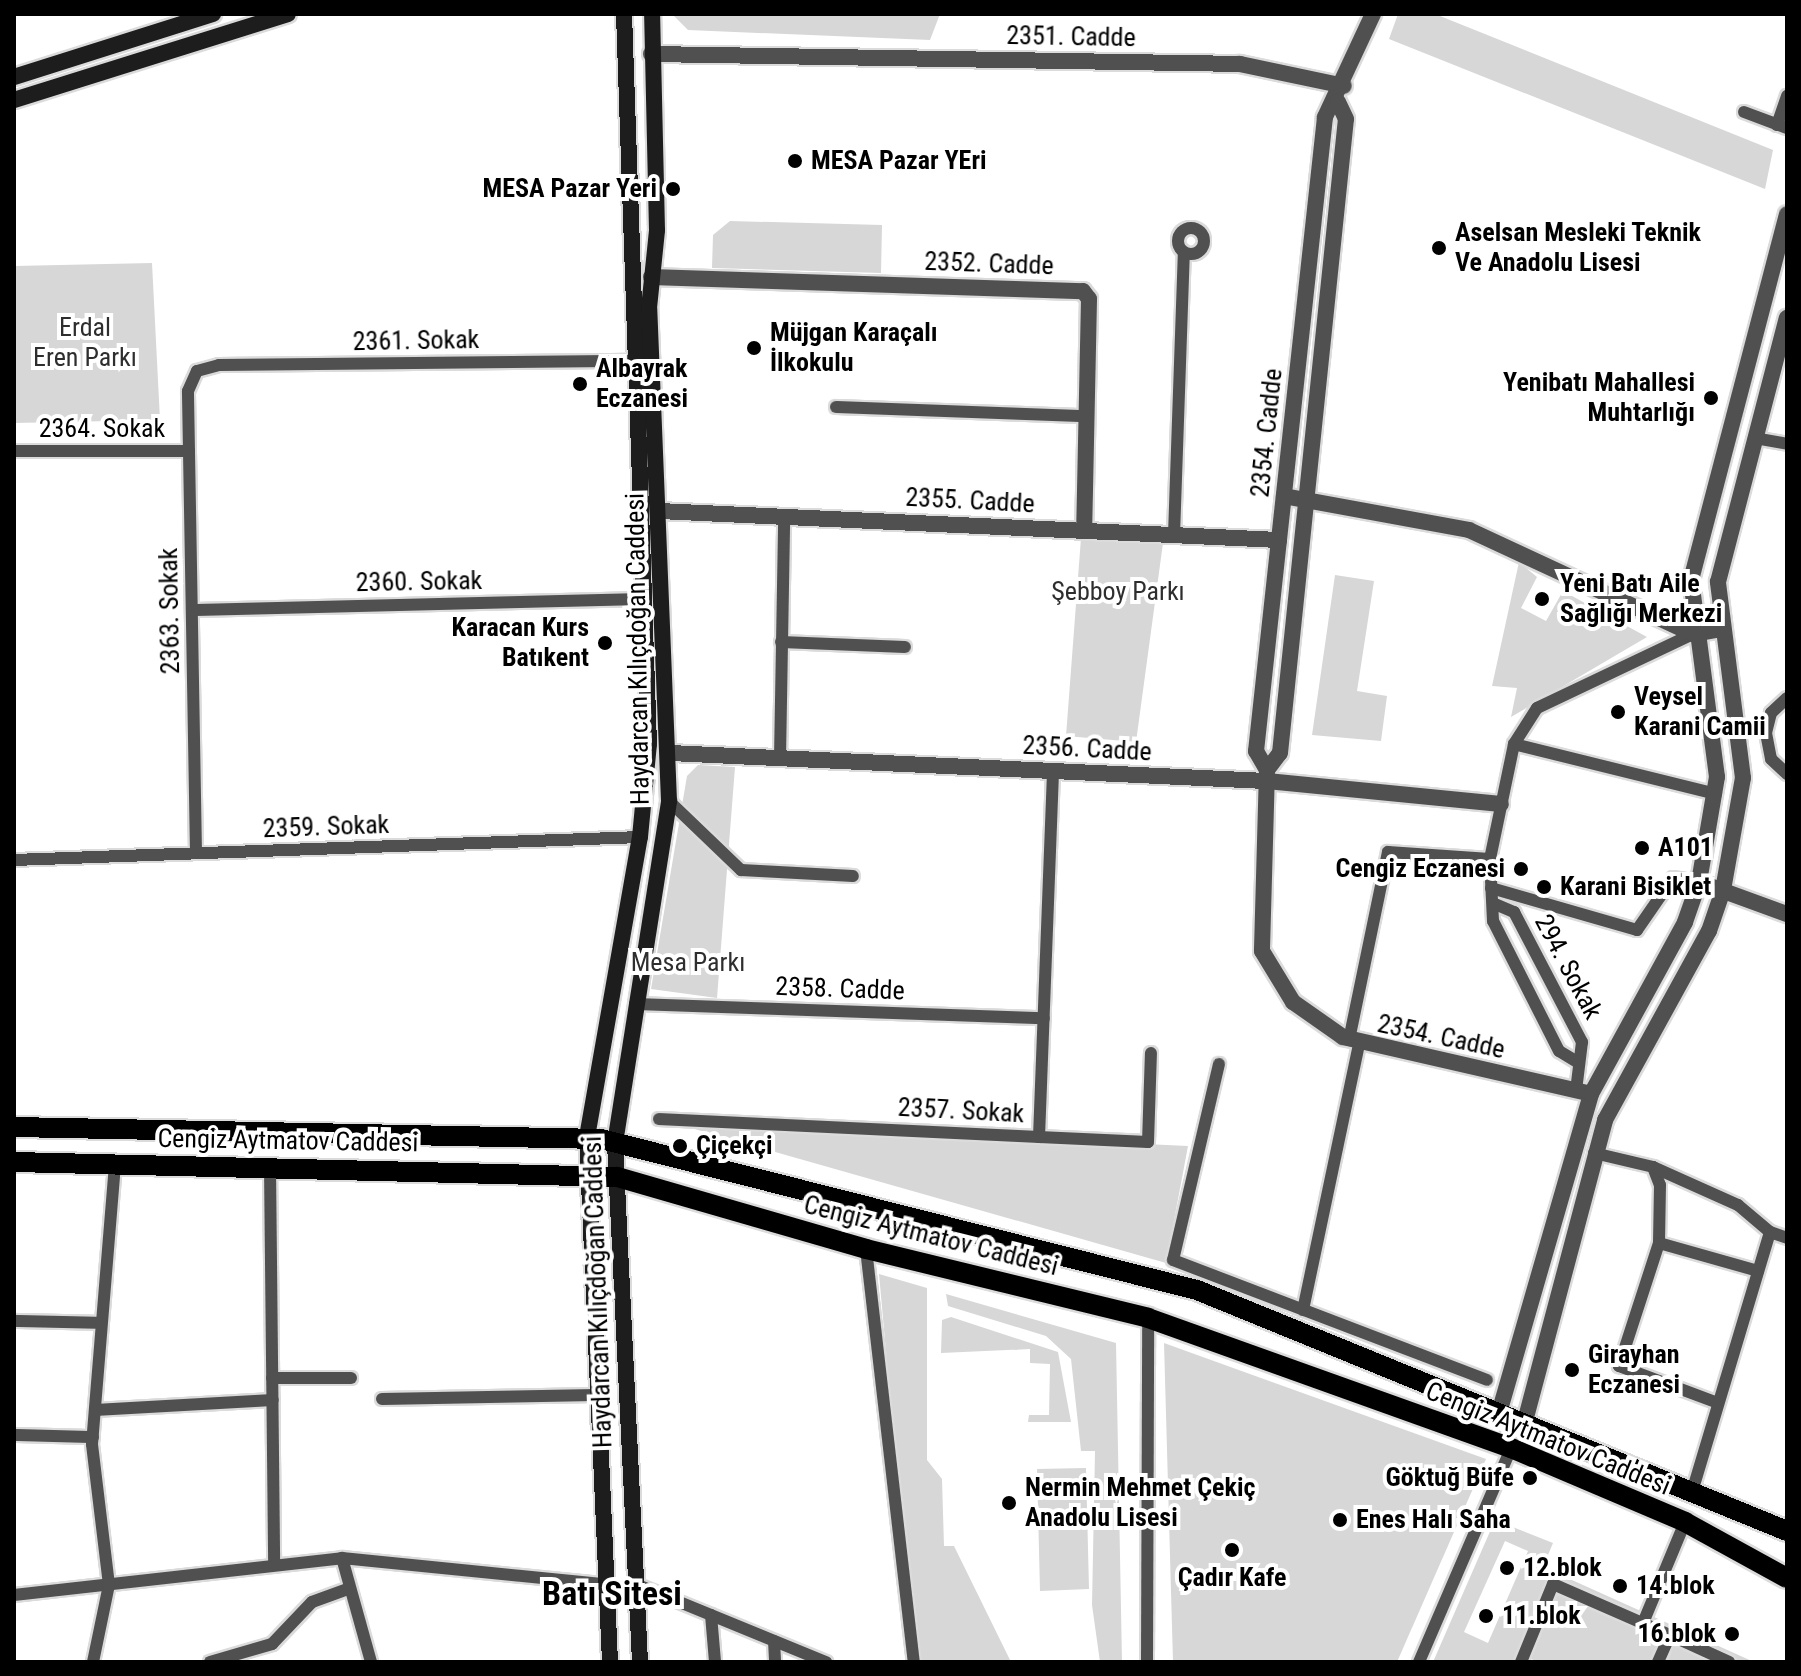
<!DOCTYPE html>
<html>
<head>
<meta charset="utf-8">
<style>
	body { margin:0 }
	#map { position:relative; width:1801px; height:1676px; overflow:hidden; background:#fff; font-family:"Roboto Condensed",sans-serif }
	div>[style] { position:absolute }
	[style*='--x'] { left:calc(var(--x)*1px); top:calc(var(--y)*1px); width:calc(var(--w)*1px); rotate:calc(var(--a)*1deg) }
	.green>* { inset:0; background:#d7d7d7 }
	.roads { filter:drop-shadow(2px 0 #dbdbdb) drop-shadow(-2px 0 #dbdbdb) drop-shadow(0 2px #dbdbdb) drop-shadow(0 -2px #dbdbdb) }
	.minor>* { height:12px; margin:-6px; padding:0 6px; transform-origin:6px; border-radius:6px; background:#505050 }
	.minor>.ring { margin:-6px; padding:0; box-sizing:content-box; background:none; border:12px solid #505050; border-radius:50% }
	.tertiary>* { height:16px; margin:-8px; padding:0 8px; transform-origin:8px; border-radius:8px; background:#505050 }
	.secondary>* { height:16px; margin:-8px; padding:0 8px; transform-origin:8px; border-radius:8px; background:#1d1d1d }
	.primary>* { height:20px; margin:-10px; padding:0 10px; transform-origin:10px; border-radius:10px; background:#000 }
	.dots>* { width:22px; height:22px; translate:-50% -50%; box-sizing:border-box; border:4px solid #fff; border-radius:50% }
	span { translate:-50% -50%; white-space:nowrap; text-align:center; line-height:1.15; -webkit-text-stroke:8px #fff; paint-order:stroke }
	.street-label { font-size:26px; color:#000 }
	.poi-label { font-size:26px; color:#000; font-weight:700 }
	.left { translate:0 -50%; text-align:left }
	.right { translate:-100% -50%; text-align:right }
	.park-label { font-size:26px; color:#2e2e2e }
	.district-label { font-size:34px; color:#000; font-weight:700 }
	.frame { position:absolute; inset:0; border:16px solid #000; pointer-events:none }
</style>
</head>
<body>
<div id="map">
	<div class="green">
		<i style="clip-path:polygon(672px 14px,940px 14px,930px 40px,688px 30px)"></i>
		<i style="clip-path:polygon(1398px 14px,1435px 14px,1773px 150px,1765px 189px,1389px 39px)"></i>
		<i style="clip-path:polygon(730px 221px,882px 225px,881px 273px,712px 268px,713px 235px)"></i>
		<i style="clip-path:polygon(152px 263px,160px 420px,14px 423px,14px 266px)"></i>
		<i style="clip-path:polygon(1081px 538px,1163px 543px,1136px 742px,1066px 736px)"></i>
		<i style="clip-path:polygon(1519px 562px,1537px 577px,1521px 608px,1546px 621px,1563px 591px,1647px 637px,1511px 717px,1517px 688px,1492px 686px)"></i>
		<i style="clip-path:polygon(1335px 575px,1374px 581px,1357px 691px,1387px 696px,1381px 741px,1312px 735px)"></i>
		<i style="clip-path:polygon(698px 765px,735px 767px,717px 998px,651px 989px,687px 776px)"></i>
		<i style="clip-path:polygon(670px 1122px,1188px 1146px,1166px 1263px)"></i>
		<i style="clip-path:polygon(879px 1274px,927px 1288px,927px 1460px,942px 1479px,944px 1546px,954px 1546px,1011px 1662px,914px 1662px)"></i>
		<i style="clip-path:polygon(946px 1294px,1116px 1343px,1122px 1662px,1100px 1662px,1092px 1605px,1095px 1451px,1081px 1451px,1071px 1359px,1046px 1336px,948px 1306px)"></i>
		<i style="clip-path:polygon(951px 1317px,1058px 1352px,1071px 1422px,1028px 1422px,1029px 1415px,1049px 1415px,1050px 1364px,1030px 1363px,1030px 1349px,941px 1353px,942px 1320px)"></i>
		<i style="clip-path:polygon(1164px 1343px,1486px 1459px,1397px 1662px,1173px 1662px)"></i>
		<i style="clip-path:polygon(1086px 1468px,1089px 1589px,1040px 1591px,1037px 1469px)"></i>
		<i style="clip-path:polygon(evenodd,1495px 1520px,1553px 1543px,1543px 1567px,1754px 1662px,1538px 1662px,1524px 1656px,1521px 1662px,1433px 1662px,1495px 1520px,1505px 1541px,1528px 1551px,1488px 1643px,1464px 1632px,1505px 1541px)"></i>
	</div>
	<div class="roads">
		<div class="minor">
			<i style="--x:1744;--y:112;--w:46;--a:20.4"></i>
			<i style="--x:1777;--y:125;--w:31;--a:-71"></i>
			<i class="ring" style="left:1178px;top:228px;width:14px;height:14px"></i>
			<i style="--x:836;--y:407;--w:251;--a:2.1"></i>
			<i style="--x:1754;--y:438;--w:34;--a:10"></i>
			<i style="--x:14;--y:451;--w:175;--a:0"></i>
			<i style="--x:1174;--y:535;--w:283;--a:-88"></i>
			<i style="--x:192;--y:610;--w:454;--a:-1.4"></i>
			<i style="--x:781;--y:642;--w:124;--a:2.3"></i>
			<i style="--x:1787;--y:698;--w:22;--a:137"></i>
			<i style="--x:1771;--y:713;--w:21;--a:104"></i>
			<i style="--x:1766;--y:733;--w:26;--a:79"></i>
			<i style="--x:1771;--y:759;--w:22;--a:43"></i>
			<i style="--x:1514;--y:744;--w:43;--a:-57.4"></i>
			<i style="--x:1537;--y:708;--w:173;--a:-25.4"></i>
			<i style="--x:780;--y:758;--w:241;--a:-89"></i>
			<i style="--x:669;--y:801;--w:100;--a:43.8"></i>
			<i style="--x:741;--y:870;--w:112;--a:3.1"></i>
			<i style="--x:196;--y:853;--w:462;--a:-91"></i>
			<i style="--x:188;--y:391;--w:22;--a:-66"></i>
			<i style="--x:197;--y:371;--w:23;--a:-15"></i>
			<i style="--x:219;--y:365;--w:416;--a:-0.6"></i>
			<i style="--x:14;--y:860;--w:626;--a:-2.1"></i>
			<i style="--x:1491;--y:888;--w:152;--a:16"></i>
			<i style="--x:1637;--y:930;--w:63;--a:-55.3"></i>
			<i style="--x:1673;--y:878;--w:26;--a:9"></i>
			<i style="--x:1495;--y:904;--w:21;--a:23"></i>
			<i style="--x:1514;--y:912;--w:147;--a:62.4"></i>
			<i style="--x:1582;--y:1042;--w:49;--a:97"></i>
			<i style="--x:635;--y:1004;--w:409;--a:2"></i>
			<i style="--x:1349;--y:1040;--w:192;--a:-78.3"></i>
			<i style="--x:1388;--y:852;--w:102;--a:3.9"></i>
			<i style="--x:1579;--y:1063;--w:23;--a:-149"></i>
			<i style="--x:1559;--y:1051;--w:146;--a:-116.9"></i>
			<i style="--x:1493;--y:921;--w:62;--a:-92.8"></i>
			<i style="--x:1490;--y:859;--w:117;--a:-78.2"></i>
			<i style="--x:1514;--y:744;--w:208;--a:13.9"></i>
			<i style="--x:1219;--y:1064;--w:201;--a:103.2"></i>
			<i style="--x:1173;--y:1260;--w:336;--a:20.9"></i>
			<i style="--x:659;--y:1119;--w:380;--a:2.7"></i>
			<i style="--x:1039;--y:1137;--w:366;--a:-87.8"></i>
			<i style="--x:1039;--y:1137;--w:109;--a:2.6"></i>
			<i style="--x:1148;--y:1142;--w:89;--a:-88.1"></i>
			<i style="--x:1594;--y:1153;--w:61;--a:13.3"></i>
			<i style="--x:1653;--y:1167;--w:19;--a:69"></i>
			<i style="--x:1660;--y:1185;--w:58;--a:91"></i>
			<i style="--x:270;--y:1167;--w:394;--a:89.4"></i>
			<i style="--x:1653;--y:1167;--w:93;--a:24.1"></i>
			<i style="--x:1738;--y:1205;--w:42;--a:40.2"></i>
			<i style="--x:866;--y:1249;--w:416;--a:83.4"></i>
			<i style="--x:1303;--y:1310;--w:272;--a:-78.1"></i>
			<i style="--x:14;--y:1321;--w:87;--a:1.3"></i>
			<i style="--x:272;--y:1378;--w:79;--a:0"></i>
			<i style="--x:382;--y:1399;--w:213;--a:-1.1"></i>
			<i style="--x:1718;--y:1403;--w:106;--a:-159.5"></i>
			<i style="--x:1619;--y:1366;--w:129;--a:-72"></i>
			<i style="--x:1659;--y:1243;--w:103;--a:15.8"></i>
			<i style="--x:95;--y:1410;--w:178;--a:-3.2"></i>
			<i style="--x:14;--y:1435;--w:79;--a:1.5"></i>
			<i style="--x:1692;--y:1492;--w:271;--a:-73.3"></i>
			<i style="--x:1770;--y:1232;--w:18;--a:19"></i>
			<i style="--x:342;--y:1558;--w:108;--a:74.4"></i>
			<i style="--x:633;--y:1583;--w:209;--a:22.3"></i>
			<i style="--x:14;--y:1595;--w:330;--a:-6.4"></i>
			<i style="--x:342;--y:1558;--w:261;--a:5.7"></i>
			<i style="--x:711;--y:1615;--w:47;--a:85.1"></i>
			<i style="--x:1643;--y:1623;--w:109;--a:-67.4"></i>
			<i style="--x:1670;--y:1635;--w:65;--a:24.6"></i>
			<i style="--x:774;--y:1641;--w:21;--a:87"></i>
			<i style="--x:93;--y:1662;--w:79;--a:-78.3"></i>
			<i style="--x:109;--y:1585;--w:142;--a:-96.9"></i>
			<i style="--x:92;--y:1444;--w:281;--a:-85.3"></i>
			<i style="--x:210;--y:1662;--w:65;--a:-16.2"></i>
			<i style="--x:272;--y:1644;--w:58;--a:-46.4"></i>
			<i style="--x:312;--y:1602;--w:38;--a:-20"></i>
			<i style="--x:1147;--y:1662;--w:344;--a:-89.8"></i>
			<i style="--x:1419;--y:1662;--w:233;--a:-66.7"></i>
			<i style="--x:1521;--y:1662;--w:84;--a:-67.7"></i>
			<i style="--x:1553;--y:1584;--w:128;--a:23.6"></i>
			<i style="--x:1670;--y:1635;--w:30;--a:114"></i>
		</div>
		<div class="tertiary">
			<i style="--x:1373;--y:14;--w:114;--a:115"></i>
			<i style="--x:1325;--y:117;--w:638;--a:96.21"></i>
			<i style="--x:1256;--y:751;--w:22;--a:60"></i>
			<i style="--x:1267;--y:770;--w:181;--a:91.6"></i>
			<i style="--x:1262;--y:951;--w:60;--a:58.7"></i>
			<i style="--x:1293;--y:1002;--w:61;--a:35"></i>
			<i style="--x:1343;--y:1037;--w:254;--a:12.9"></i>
			<i style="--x:651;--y:54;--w:589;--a:0.97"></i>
			<i style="--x:1240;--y:64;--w:106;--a:11.9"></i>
			<i style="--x:651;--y:277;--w:432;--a:1.9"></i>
			<i style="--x:1083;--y:291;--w:10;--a:53"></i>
			<i style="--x:1089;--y:299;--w:232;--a:91.2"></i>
			<i style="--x:1284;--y:496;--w:188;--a:10.4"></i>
			<i style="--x:1469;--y:530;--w:247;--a:24.9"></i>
			<i style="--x:1693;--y:634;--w:28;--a:-10"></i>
			<i style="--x:659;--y:511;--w:621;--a:2.68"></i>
			<i style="--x:670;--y:753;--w:598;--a:2.69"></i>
			<i style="--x:1267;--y:781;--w:235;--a:5.6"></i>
			<i style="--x:1267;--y:770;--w:21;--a:-53"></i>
			<i style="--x:1280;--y:753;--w:637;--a:-84.06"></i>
			<i style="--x:1346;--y:119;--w:19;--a:-115"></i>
			<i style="--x:1699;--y:882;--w:94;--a:20"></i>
			<i style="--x:1499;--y:1413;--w:332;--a:-73.9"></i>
			<i style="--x:1591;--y:1094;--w:196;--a:-61.3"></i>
			<i style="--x:1685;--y:922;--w:42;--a:-70.7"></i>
			<i style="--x:1699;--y:882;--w:107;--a:-80.3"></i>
			<i style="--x:1717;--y:777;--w:199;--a:-97.5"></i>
			<i style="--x:1691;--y:580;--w:378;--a:-75.3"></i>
			<i style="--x:1524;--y:1425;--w:316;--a:-75.1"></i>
			<i style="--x:1605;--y:1120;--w:216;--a:-61.2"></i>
			<i style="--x:1709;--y:931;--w:43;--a:-71.1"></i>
			<i style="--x:1723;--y:890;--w:114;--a:-79.9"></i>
			<i style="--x:1743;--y:778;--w:198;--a:-97.3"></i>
			<i style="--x:1718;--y:582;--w:273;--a:-75.4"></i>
		</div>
		<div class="secondary">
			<i style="--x:14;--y:77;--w:209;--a:-17.6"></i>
			<i style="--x:14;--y:100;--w:287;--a:-17.4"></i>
			<i style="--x:610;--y:1662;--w:526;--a:-92.51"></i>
			<i style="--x:587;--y:1137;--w:305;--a:-80"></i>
			<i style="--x:640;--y:837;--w:93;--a:-84.5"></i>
			<i style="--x:649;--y:744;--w:730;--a:-91.96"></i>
			<i style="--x:640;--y:1662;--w:520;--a:-92.76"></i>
			<i style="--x:615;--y:1143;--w:346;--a:-81"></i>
			<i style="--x:669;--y:801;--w:493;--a:-92.3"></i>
			<i style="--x:649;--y:308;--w:78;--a:-84.1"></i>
			<i style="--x:657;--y:230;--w:216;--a:-91.3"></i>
		</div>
		<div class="primary">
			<i style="--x:14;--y:1127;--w:587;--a:1.17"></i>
			<i style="--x:601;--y:1139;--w:615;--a:14.22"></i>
			<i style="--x:1197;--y:1290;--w:637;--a:22.22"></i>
			<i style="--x:14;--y:1162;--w:603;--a:1.42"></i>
			<i style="--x:617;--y:1177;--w:259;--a:16.1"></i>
			<i style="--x:866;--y:1249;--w:290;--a:13.7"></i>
			<i style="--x:1148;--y:1318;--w:386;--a:19.7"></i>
			<i style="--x:1511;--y:1448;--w:189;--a:23"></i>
			<i style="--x:1685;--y:1522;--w:116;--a:28.8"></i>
		</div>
	</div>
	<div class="dots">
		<i style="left:795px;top:161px;background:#000"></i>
		<i style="left:673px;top:189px;background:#000"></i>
		<i style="left:1439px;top:248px;background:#000"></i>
		<i style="left:754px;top:348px;background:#000"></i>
		<i style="left:580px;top:384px;background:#000"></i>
		<i style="left:1711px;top:398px;background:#000"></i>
		<i style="left:1542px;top:599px;background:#000"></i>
		<i style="left:605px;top:643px;background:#000"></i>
		<i style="left:1618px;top:712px;background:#000"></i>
		<i style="left:1642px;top:848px;background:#000"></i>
		<i style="left:1521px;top:869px;background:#000"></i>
		<i style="left:1544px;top:887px;background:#000"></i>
		<i style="left:680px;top:1146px;background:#000"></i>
		<i style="left:1572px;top:1370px;background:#000"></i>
		<i style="left:1530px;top:1478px;background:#000"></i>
		<i style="left:1009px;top:1503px;background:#000"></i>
		<i style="left:1340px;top:1520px;background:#000"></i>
		<i style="left:1232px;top:1550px;background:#000"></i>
		<i style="left:1507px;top:1568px;background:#000"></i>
		<i style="left:1620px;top:1586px;background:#000"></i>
		<i style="left:1486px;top:1616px;background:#000"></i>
		<i style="left:1732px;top:1634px;background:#000"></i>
	</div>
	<div class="street-label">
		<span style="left:1071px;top:37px;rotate:1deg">2351. Cadde</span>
		<span style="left:989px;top:264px;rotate:2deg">2352. Cadde</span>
		<span style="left:416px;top:341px;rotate:-1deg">2361. Sokak</span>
		<span style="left:102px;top:429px">2364. Sokak</span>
		<span style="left:1267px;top:433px;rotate:-84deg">2354. Cadde</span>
		<span style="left:970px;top:501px;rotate:3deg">2355. Cadde</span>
		<span style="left:419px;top:582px;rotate:-1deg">2360. Sokak</span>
		<span style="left:170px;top:611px;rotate:-91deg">2363. Sokak</span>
		<span style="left:638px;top:649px;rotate:-91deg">Haydarcan Kılıçdoğan Caddesi</span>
		<span style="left:1087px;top:749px;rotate:3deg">2356. Cadde</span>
		<span style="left:326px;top:827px;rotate:-2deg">2359. Sokak</span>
		<span style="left:1568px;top:967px;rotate:62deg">294. Sokak</span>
		<span style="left:840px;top:989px;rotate:2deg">2358. Cadde</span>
		<span style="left:1441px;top:1037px;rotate:12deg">2354. Cadde</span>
		<span style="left:961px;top:1111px;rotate:3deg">2357. Sokak</span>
		<span style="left:288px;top:1141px;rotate:1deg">Cengiz Aytmatov Caddesi</span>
		<span style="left:931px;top:1236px;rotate:14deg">Cengiz Aytmatov Caddesi</span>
		<span style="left:598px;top:1292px;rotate:-92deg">Haydarcan Kılıçdoğan Caddesi</span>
		<span style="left:1548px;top:1439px;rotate:22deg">Cengiz Aytmatov Caddesi</span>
	</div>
	<div class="poi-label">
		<span class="left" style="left:811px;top:161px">MESA Pazar YEri</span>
		<span class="right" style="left:657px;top:189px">MESA Pazar Yeri</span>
		<span class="left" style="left:1455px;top:248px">Aselsan Mesleki Teknik<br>Ve Anadolu Lisesi</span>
		<span class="left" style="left:770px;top:348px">Müjgan Karaçalı<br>İlkokulu</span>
		<span class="left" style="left:596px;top:384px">Albayrak<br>Eczanesi</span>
		<span class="right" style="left:1695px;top:398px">Yenibatı Mahallesi<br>Muhtarlığı</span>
		<span class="left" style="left:1560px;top:599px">Yeni Batı Aile<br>Sağlığı Merkezi</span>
		<span class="right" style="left:589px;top:643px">Karacan Kurs<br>Batıkent</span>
		<span class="left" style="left:1634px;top:712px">Veysel<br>Karani Camii</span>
		<span class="left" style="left:1658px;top:848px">A101</span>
		<span class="right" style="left:1505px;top:869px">Cengiz Eczanesi</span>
		<span class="left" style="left:1560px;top:887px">Karani Bisiklet</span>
		<span class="left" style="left:696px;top:1146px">Çiçekçi</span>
		<span class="left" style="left:1588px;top:1370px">Girayhan<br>Eczanesi</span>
		<span class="right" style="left:1514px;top:1478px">Göktuğ Büfe</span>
		<span class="left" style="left:1025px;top:1503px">Nermin Mehmet Çekiç<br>Anadolu Lisesi</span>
		<span class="left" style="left:1356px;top:1520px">Enes Halı Saha</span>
		<span class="left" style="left:1523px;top:1568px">12.blok</span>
		<span style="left:1232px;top:1578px">Çadır Kafe</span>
		<span class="left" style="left:1636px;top:1586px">14.blok</span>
		<span class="left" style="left:1502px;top:1616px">11.blok</span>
		<span class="right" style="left:1716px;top:1634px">16.blok</span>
	</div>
	<div class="park-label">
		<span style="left:85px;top:343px">Erdal<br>Eren Parkı</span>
		<span style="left:1118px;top:592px">Şebboy Parkı</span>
		<span style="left:688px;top:963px">Mesa Parkı</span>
	</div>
	<div class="district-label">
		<span style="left:612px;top:1594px">Batı Sitesi</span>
	</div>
	<div class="frame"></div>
</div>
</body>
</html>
